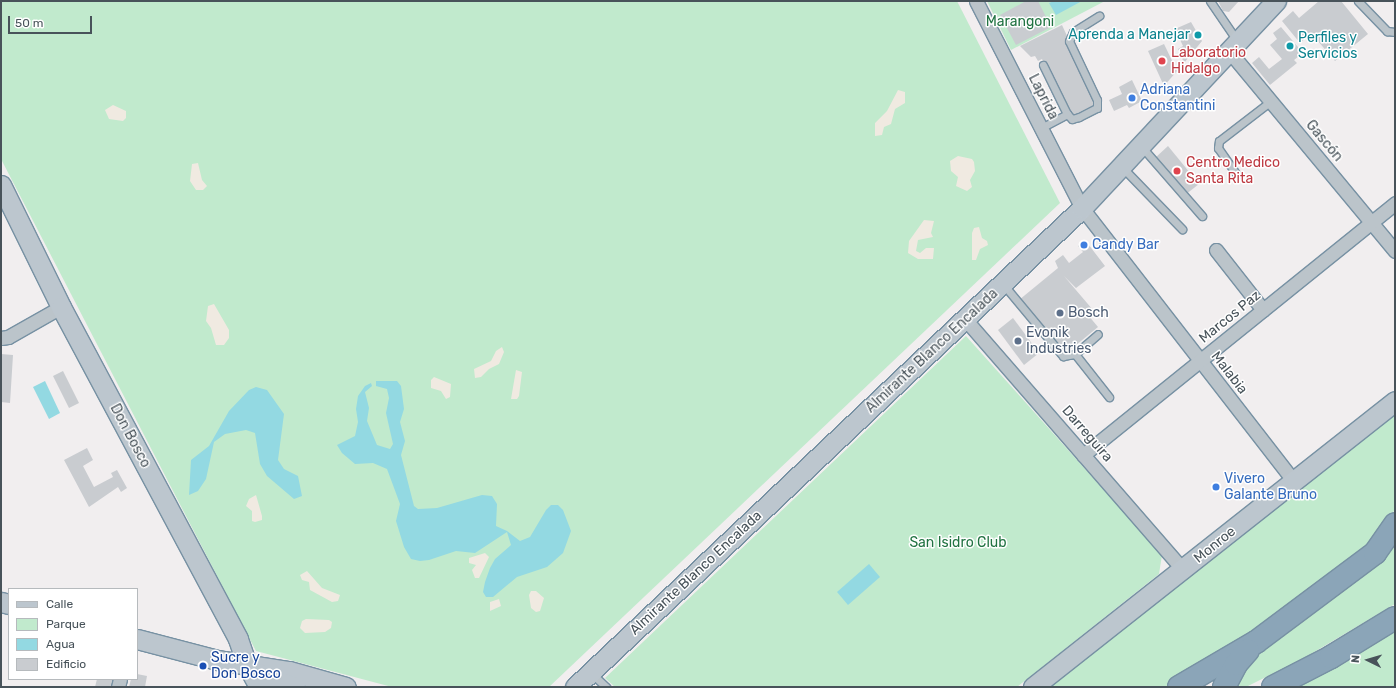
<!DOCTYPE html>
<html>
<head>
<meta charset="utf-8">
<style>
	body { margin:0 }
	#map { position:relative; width:1396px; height:688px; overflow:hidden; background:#f1eeef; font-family:Rubik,sans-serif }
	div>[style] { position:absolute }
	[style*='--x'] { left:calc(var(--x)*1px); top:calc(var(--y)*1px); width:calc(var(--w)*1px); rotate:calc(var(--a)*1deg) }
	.green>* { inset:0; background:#c1eacd }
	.sand>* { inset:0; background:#f0eae1 }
	.water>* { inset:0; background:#93d9e2 }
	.building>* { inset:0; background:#c9ccd0 }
	.roads { filter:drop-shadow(1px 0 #7791a3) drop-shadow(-1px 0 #7791a3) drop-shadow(0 1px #7791a3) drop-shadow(0 -1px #7791a3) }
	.lane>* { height:7px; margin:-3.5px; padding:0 3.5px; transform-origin:3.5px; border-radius:3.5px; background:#bbc4ca }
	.street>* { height:13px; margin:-6.5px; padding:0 6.5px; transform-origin:6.5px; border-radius:6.5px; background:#bbc4ca }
	.secondary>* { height:19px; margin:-9.5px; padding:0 9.5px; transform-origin:9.5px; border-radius:9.5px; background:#bcc6ce }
	.highway>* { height:22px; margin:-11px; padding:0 11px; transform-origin:11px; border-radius:11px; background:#8ba5b8 }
	.dots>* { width:11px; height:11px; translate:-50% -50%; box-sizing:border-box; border:2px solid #fff; border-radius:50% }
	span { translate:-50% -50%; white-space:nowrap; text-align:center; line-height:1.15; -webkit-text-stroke:3px #fff; paint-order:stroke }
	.park-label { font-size:14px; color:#217342 }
	.culture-label { font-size:14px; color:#0d838f }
	.right { translate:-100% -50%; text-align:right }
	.left { translate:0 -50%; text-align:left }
	.health-label { font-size:14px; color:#be3a42 }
	.shop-label { font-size:14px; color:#366cbe }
	.street-label { font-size:14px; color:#48535a }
	.service-label { font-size:14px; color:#4e5e75 }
	.transit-label { font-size:14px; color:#164399 }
	.frame { position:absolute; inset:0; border:2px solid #48535a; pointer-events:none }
	.legend { position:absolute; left:8px; top:588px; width:130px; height:92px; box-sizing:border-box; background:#fff; border:1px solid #b6babd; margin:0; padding:5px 7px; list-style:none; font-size:12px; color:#48535a }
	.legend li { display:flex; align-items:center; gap:8px; height:20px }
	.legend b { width:20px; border:1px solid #b6babd }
	.north { position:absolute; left:1348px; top:640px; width:40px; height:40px; -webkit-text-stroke:3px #fff; paint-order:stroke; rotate:275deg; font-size:11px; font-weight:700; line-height:16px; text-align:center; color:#48535a }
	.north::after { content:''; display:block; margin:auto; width:14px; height:18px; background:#48535a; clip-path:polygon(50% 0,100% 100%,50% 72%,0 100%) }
	.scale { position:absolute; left:8px; top:16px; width:84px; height:18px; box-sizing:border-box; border:2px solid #48535a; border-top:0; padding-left:5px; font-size:12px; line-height:14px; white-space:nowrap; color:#48535a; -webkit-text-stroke:3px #fff; paint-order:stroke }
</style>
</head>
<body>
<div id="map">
	<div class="green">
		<i style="clip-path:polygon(1px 1px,957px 1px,1060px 203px,549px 687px,392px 687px,256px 651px,1px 159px)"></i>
		<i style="clip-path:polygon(987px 1px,1105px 1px,1011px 50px)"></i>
		<i style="clip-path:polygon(966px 336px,1162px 555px,1159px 574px,1017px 687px,615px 687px,605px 678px)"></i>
		<i style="clip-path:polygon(1395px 408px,1395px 509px,1383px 530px,1365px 550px,1262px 629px,1171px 687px,1046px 687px)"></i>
		<i style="clip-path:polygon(1395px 547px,1395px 604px,1304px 658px,1246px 687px,1235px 687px,1251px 662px,1285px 631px)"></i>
		<i style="clip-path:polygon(1395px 626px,1395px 687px,1286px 687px)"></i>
	</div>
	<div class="sand">
		<i style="clip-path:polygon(898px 90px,905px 92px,905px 103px,895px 109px,891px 124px,884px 127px,882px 135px,875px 136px,875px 123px,887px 111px)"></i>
		<i style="clip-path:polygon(113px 105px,126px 111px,126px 118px,123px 121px,109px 119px,105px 110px)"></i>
		<i style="clip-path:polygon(958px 156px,972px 159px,974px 162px,975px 171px,970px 180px,972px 187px,967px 191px,956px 186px,958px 177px,951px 171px,950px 161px)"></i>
		<i style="clip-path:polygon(198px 163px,202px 180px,207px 186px,203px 190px,196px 190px,190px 181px,192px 164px)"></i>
		<i style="clip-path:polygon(924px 220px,934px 221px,931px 233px,933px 237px,918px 240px,916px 251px,920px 253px,926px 248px,934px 248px,933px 259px,918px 259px,908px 253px,909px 241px)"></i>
		<i style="clip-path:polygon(979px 227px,982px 238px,987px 241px,988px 245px,980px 249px,976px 260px,972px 260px,972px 233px,974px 228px)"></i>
		<i style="clip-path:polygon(214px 304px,229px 330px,229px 338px,224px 345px,216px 345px,211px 328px,206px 321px,208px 306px)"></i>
		<i style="clip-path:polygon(502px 347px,504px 352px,499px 364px,489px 369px,481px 377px,475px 378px,474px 369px,491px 361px,496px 351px)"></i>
		<i style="clip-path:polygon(516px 370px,522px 372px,519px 396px,517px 399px,511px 399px)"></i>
		<i style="clip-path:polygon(434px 377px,451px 384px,450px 397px,446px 399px,441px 391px,431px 388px,431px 380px)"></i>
		<i style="clip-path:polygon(256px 495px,262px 516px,262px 520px,255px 522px,252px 521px,252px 511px,246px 506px,249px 499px)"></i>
		<i style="clip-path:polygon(485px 553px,489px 557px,479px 578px,475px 578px,472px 570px,476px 565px,469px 563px,469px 558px)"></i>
		<i style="clip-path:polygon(307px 571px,322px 588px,340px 595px,338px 601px,332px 602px,310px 590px,309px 582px,302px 580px,300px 575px)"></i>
		<i style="clip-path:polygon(531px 591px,536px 591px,544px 598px,540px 611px,536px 612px,531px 608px,529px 595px)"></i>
		<i style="clip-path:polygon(499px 599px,501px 606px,490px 611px,490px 602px)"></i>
		<i style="clip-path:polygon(306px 619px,329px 620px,332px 622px,331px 628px,325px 632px,305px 633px,300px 628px,302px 621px)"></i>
	</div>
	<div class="water">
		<i style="clip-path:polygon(1054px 1px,1082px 1px,1056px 15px,1049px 3px)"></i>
		<i style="clip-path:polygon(45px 381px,60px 413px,49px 419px,33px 387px)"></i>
		<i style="clip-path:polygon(376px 381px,397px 381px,401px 386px,404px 409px,400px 422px,405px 441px,401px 455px,414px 506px,418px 509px,437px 508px,482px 495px,492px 496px,497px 504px,496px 526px,507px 531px,520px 541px,530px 537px,546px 510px,551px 505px,558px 505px,563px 510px,571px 531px,563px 553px,547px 567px,517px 577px,493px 597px,486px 597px,483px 592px,485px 582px,490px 568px,495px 559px,511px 545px,507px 532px,475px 553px,456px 551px,429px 560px,420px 561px,411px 559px,404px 547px,396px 521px,400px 504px,387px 469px,373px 463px,355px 464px,342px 453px,337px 445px,355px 436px,358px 422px,356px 409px,358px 396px,365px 386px,371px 383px,372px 386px,365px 392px,369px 408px,367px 421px,377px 445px,390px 449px,393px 444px,386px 413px,389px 398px,387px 389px,376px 386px)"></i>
		<i style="clip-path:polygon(256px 387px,267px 390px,284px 414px,278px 460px,284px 469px,298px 476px,302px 496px,294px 499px,267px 476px,260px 464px,255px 433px,246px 430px,225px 434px,214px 442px,206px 479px,198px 491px,189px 495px,191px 460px,209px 446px,229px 411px,249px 390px)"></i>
		<i style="clip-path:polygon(869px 564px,880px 577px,848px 605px,837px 592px)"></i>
	</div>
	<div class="building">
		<i style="clip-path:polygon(1026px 1px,1038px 1px,1051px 27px,1016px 45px,1000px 15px)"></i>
		<i style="clip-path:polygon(1218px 1px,1239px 1px,1229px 12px,1223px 11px)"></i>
		<i style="clip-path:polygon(1319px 1px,1341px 1px,1368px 34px,1335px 61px,1311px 33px,1300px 43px,1282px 21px,1293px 11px,1299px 18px)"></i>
		<i style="clip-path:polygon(1191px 22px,1202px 41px,1184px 63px,1178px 49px,1183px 46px,1175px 29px)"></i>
		<i style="clip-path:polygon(1062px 25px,1068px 38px,1065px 41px,1096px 104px,1072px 116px,1046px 63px,1044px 64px,1042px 59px,1038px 61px,1035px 56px,1031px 57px,1020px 46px)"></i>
		<i style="clip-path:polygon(1281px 27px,1303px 53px,1294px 60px,1297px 63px,1270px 85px,1252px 63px,1259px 57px,1269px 69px,1282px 59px,1270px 45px,1277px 39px,1273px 33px)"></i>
		<i style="clip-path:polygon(1164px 44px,1177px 71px,1164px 86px,1148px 51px)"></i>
		<i style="clip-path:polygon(1132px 80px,1142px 101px,1129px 108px,1127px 105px,1114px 111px,1109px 100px,1122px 94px,1119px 87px)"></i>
		<i style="clip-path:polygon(1168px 146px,1199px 184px,1185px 195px,1155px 158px)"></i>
		<i style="clip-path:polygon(1085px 240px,1105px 266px,1076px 288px,1064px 276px,1093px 310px,1088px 315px,1098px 327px,1064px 355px,1019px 300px,1058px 268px,1055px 261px,1063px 255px,1069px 263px,1083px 252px,1078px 246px)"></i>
		<i style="clip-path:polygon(1013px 318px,1039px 353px,1024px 365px,998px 330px)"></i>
		<i style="clip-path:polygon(1px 354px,13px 355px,10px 403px,1px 402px)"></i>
		<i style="clip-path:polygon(63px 371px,79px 403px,69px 408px,53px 376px)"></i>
		<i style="clip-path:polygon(87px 448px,93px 460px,83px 466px,94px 487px,113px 477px,111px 473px,117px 470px,127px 488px,121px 492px,118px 487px,89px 507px,64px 460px)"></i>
		<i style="clip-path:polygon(137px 674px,147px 676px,145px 687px,129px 687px,131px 679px,137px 679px)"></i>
		<i style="clip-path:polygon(97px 679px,113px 679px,111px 687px,95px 687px)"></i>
	</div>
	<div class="roads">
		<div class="lane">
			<i style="--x:1210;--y:1;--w:50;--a:55.7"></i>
			<i style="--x:1358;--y:1;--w:42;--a:46"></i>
			<i style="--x:1387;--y:31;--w:8;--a:7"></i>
			<i style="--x:1043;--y:65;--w:55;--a:63.9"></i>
			<i style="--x:1041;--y:128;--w:30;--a:-28"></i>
			<i style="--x:1067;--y:114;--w:7;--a:45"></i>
			<i style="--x:1072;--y:119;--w:7;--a:-16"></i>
			<i style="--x:1079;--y:117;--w:20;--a:-27"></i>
			<i style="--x:1097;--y:108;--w:8;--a:-90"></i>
			<i style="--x:1097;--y:100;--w:65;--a:-115.4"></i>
			<i style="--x:1069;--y:41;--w:10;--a:-66"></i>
			<i style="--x:1073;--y:32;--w:31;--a:-32"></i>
			<i style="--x:1141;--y:146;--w:93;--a:48.9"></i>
			<i style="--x:1121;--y:166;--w:88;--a:45.9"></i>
			<i style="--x:1237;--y:175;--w:33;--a:-125"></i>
			<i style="--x:1218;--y:148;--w:7;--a:-82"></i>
			<i style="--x:1219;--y:141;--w:66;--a:-37.6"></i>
			<i style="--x:1003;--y:284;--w:94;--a:50.2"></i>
			<i style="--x:1063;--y:356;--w:12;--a:-9"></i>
			<i style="--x:1075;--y:354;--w:30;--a:-41"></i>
			<i style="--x:1075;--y:354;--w:55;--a:51.7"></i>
			<i style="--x:590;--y:672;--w:22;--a:43"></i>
		</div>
		<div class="street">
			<i style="--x:976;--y:1;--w:233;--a:62.9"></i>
			<i style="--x:1082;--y:208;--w:346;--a:52.2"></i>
			<i style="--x:1229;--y:51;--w:260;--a:50.3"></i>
			<i style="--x:1216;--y:250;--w:76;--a:51.9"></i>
			<i style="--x:965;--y:319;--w:334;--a:49"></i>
			<i style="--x:1;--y:338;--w:7;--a:-8"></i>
			<i style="--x:8;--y:337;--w:61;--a:-29.5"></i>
			<i style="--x:1083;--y:455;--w:401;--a:-38.9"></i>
			<i style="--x:118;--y:687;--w:8;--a:-76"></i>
		</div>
		<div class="secondary">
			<i style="--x:1;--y:185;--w:136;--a:63.8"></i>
			<i style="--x:61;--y:307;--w:376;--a:61.9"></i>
			<i style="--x:238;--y:639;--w:28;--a:71"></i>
			<i style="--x:247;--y:665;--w:25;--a:61"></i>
			<i style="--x:1;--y:602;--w:8;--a:14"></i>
			<i style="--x:137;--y:639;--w:83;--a:14.7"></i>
			<i style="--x:217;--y:660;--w:73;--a:8.7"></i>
			<i style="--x:289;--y:671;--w:59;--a:15.7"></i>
			<i style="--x:258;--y:673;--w:40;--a:21"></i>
			<i style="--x:575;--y:687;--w:697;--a:-43.37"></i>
			<i style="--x:1082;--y:208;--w:284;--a:-46.9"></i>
			<i style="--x:1033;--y:687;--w:461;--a:-38.3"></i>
		</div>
		<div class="highway">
			<i style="--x:1179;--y:687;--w:89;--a:-30.3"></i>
			<i style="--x:1256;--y:642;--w:149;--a:-36.8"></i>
			<i style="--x:1375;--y:553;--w:35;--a:-55"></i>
			<i style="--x:1224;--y:687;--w:26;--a:-62"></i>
			<i style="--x:1236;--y:664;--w:18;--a:-49"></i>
			<i style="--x:1273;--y:687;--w:65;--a:-27.3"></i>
			<i style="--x:1331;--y:657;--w:75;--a:-31.4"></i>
		</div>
	</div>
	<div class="dots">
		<i style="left:1198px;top:35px;background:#0f9aa8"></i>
		<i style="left:1290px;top:46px;background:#0f9aa8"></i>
		<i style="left:1162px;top:61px;background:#e0444e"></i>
		<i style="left:1132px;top:98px;background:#3f7fe0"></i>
		<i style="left:1177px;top:171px;background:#e0444e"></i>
		<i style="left:1084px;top:245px;background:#3f7fe0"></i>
		<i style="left:1060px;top:313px;background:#5c6f8a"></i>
		<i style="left:1018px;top:341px;background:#5c6f8a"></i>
		<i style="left:1216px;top:487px;background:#3f7fe0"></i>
		<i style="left:203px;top:666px;background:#1a4fb4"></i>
	</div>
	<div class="park-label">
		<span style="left:1020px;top:22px">Marangoni</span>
		<span style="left:958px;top:543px">San Isidro Club</span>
	</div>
	<div class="culture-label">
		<span class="right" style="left:1190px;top:35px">Aprenda a Manejar</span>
		<span class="left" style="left:1298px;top:46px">Perfiles y<br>Servicios</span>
	</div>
	<div class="health-label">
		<span class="left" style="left:1171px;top:61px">Laboratorio<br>Hidalgo</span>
		<span class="left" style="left:1186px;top:171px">Centro Medico<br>Santa Rita</span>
	</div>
	<div class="shop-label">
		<span class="left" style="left:1140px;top:98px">Adriana<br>Constantini</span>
		<span class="left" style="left:1092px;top:245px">Candy Bar</span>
		<span class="left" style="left:1224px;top:487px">Vivero<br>Galante Bruno</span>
	</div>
	<div class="street-label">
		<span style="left:1043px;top:97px;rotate:63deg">Laprida</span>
		<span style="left:1324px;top:141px;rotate:50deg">Gascón</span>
		<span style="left:1230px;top:317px;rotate:-39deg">Marcos Paz</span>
		<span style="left:932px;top:351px;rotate:-43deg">Almirante Blanco Encalada</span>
		<span style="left:1229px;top:373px;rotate:52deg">Malabia</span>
		<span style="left:1087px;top:434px;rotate:49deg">Darreguira</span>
		<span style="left:130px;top:436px;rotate:62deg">Don Bosco</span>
		<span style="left:1215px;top:545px;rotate:-39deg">Monroe</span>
		<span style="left:696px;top:573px;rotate:-43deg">Almirante Blanco Encalada</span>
	</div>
	<div class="service-label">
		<span class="left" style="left:1068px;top:313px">Bosch</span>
		<span class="left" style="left:1026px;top:341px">Evonik<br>Industries</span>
	</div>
	<div class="transit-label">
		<span class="left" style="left:211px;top:666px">Sucre y<br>Don Bosco</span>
	</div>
	<div class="frame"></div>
	<ul class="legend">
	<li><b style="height:5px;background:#bcc6ce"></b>Calle</li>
	<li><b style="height:11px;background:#c1eacd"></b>Parque</li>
	<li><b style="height:11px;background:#93d9e2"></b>Agua</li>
	<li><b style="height:11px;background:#c9ccd0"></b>Edificio</li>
	</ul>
	<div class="north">N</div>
	<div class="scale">50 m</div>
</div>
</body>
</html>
